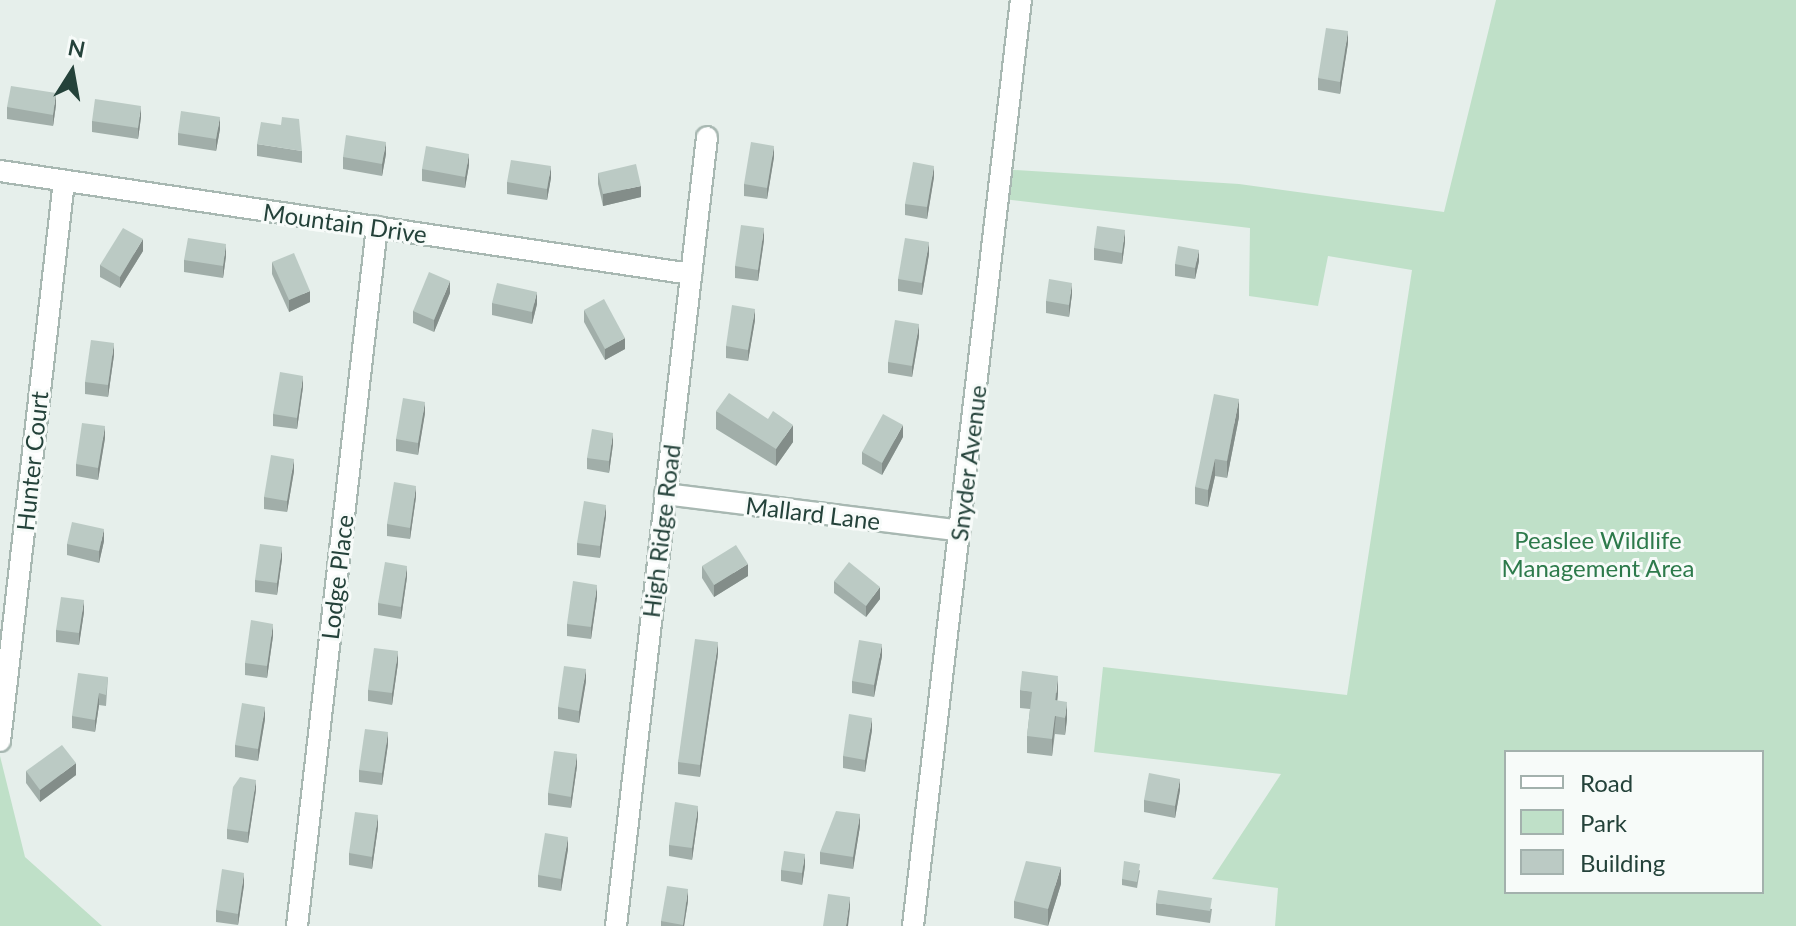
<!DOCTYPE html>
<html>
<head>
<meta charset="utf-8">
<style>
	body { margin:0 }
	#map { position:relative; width:1796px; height:926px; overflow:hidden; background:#e6efeb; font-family:Lato,sans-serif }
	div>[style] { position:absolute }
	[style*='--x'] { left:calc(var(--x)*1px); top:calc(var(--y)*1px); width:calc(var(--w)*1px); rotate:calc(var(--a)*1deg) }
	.green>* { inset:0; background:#bfe0c8 }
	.roads { filter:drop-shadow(2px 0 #a8b8b2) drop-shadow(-2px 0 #a8b8b2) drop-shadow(0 2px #a8b8b2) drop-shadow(0 -2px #a8b8b2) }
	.street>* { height:20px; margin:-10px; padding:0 10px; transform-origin:10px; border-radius:10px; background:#fff }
	.wall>* { inset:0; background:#a1aea9 }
	.shaded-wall>* { inset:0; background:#838d89 }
	.building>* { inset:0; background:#bbcac4 }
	span { translate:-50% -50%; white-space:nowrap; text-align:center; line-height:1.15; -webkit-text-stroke:6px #f7fbf9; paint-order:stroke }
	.street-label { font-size:24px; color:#24423a }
	.park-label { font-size:24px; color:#2d7a4b }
	.legend { position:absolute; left:1504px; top:750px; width:260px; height:144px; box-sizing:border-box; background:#f7fbf9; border:2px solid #a3b1ad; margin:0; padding:10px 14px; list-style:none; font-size:24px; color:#24423a }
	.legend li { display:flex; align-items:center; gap:16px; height:40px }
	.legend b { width:40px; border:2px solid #a3b1ad }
	.north { position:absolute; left:32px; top:32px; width:80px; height:80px; -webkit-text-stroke:6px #f7fbf9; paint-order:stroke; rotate:11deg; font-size:22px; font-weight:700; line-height:32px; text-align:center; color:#24423a }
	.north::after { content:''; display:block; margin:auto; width:28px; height:36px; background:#24423a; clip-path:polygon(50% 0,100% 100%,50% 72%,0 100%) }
</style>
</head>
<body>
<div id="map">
	<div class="green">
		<i style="clip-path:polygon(evenodd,1496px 0,1796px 0,1796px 926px,1275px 926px,1278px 888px,1212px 879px,1281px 774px,1094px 752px,1103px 667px,1347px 695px,1412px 270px,1328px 256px,1318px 306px,1249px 296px,1250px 228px,995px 198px,998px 169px,1239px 184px,1444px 212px,1496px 0,1506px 752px,1762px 752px,1762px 892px,1506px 892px,1506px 752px)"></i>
		<i style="clip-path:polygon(0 756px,25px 857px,102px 926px,0 926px)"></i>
	</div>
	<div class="roads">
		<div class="street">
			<i style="--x:0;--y:171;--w:699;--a:8.48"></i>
			<i style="--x:665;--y:494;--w:297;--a:7.1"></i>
			<i style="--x:0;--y:741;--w:564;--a:-83.48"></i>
			<i style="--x:297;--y:926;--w:704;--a:-83.47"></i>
			<i style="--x:616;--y:926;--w:794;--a:-83.42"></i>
			<i style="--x:913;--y:926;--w:932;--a:-83.35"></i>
		</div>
	</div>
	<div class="wall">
		<i style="clip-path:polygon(1348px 43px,1340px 94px,1318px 90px,1318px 78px)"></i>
		<i style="clip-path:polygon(56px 105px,53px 126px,7px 119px,7px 107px)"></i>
		<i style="clip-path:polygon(141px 117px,138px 139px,92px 132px,92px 121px)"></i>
		<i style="clip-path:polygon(220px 129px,216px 151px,178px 145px,178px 133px)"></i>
		<i style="clip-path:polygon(257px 144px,302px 151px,302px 163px,257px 156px)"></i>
		<i style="clip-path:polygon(386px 154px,382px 176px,343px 169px,343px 157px)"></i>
		<i style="clip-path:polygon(774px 157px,767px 199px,744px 196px,744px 184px)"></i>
		<i style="clip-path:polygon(469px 165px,465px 188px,422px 181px,422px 169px)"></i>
		<i style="clip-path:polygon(598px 173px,641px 197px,603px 206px,598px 184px)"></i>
		<i style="clip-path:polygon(934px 177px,927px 219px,905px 215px,905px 204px)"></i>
		<i style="clip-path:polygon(551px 178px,547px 200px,507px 194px,507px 182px)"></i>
		<i style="clip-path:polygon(764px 240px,758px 281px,735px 278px,735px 266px)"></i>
		<i style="clip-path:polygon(1125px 242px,1122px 264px,1094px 260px,1094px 248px)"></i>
		<i style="clip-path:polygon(143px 251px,120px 288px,100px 277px,100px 265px)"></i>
		<i style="clip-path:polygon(929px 254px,922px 295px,898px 291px,898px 279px)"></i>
		<i style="clip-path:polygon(226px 256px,223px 278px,184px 272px,184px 260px)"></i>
		<i style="clip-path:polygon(1199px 261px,1195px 279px,1175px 276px,1175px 264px)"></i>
		<i style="clip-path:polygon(272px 262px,310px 302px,289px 312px,272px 274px)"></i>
		<i style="clip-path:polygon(450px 293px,434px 332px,413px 323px,413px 311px)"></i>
		<i style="clip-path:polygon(1072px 294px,1069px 317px,1046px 313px,1046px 301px)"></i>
		<i style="clip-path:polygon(492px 303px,537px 304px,532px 324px,492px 315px)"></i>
		<i style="clip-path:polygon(584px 310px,625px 349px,605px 360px,584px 322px)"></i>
		<i style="clip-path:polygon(755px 320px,748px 361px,726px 358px,726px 346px)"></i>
		<i style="clip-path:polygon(919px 336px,912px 377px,888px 373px,888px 362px)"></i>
		<i style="clip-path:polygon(114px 355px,108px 397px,85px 394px,85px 382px)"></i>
		<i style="clip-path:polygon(303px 387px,297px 429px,273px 426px,273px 414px)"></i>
		<i style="clip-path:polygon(716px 411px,793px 442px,776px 466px,716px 429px)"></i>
		<i style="clip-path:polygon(425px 413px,418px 455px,396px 451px,396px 439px)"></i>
		<i style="clip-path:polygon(1239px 417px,1227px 478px,1215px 476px,1208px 507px,1195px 504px,1195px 487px)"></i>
		<i style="clip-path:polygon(903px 437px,882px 475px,862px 464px,862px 452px)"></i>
		<i style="clip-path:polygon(105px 438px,98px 480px,76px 476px,76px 464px)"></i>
		<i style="clip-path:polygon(613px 444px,609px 473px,587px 469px,587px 458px)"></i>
		<i style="clip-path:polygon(294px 471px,287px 512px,264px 509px,264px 497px)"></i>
		<i style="clip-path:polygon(416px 497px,410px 539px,387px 536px,387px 524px)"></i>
		<i style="clip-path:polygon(606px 516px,600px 558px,577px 555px,577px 543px)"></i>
		<i style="clip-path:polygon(104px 541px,99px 563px,67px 555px,67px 544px)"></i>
		<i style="clip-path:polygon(282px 559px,277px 595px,255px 592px,255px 580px)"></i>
		<i style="clip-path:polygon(702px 566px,748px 576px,714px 597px,702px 578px)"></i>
		<i style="clip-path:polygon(407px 577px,401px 619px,378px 615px,378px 603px)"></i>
		<i style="clip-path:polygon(834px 581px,880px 599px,866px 617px,834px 593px)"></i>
		<i style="clip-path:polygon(597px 597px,591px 639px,567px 636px,567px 624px)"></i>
		<i style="clip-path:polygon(84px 612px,79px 645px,56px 642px,56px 630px)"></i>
		<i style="clip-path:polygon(273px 636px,267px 678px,245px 675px,245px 663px)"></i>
		<i style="clip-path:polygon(718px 654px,700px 777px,678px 774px,678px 762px)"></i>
		<i style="clip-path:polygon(882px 656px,874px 697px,852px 693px,852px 681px)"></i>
		<i style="clip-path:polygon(398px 663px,392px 705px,368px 701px,368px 690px)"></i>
		<i style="clip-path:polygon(108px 677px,106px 706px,99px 705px,95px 732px,72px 728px,72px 716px)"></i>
		<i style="clip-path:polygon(586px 681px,579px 723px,558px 719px,558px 707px)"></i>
		<i style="clip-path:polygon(1020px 690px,1058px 693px,1057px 701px,1067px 719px,1065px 735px,1055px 734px,1052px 756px,1027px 753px,1027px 736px,1030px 709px,1020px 708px)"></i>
		<i style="clip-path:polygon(265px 719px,258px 761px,235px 757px,235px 745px)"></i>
		<i style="clip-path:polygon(872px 730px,865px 772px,843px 768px,843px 756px)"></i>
		<i style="clip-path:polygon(388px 744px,382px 785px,359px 782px,359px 770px)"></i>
		<i style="clip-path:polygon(577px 766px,571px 808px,548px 805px,548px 793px)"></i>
		<i style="clip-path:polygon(26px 771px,76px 775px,40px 802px,26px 783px)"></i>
		<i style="clip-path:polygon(256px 790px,248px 843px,227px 839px,227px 829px)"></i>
		<i style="clip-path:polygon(1180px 790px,1175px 818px,1144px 812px,1144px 800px)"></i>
		<i style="clip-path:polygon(698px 817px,692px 860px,669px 856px,669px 845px)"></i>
		<i style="clip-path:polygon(860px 826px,853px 869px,820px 864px,820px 852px)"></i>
		<i style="clip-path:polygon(378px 827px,372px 869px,349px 865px,349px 853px)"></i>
		<i style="clip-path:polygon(568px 849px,561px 891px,538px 887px,538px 875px)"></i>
		<i style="clip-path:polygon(805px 866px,802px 885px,781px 881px,781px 870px)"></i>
		<i style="clip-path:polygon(1140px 870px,1137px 888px,1122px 885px,1122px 879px)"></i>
		<i style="clip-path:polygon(1061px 884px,1048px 926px,1014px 918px,1014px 901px)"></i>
		<i style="clip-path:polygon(244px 885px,238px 925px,216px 922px,216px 910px)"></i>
		<i style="clip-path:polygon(688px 901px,684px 926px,661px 926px,661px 921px)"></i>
		<i style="clip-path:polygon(1156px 903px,1212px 909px,1210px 923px,1156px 915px)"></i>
	</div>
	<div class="shaded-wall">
		<i style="clip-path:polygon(1348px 31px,1348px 43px,1340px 94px,1340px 82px)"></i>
		<i style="clip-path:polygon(56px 93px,56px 105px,53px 126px,53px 115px)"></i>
		<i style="clip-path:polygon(141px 106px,141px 117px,138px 139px,138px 128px)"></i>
		<i style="clip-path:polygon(220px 117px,220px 129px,216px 151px,216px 139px)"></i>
		<i style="clip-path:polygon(386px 142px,386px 154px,382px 176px,382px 164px)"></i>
		<i style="clip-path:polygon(774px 146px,774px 157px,767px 199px,767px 188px)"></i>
		<i style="clip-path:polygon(469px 154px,469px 165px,465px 188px,465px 177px)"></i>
		<i style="clip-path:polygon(551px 166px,551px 178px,547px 200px,547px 189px)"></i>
		<i style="clip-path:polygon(934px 166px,934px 177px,927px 219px,927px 207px)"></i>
		<i style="clip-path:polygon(641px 186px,641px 197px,603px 206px,603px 194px)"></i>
		<i style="clip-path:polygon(764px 228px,764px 240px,758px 281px,758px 270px)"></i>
		<i style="clip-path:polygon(1125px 230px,1125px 242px,1122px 264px,1122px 253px)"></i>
		<i style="clip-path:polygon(143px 239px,143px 251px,120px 288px,120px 277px)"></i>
		<i style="clip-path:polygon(929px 242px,929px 254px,922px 295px,922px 283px)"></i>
		<i style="clip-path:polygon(226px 244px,226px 256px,223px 278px,223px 266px)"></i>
		<i style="clip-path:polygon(1199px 250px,1199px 261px,1195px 279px,1195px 268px)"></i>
		<i style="clip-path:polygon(450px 281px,450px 293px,434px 332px,434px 320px)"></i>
		<i style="clip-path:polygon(1072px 283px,1072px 294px,1069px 317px,1069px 305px)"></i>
		<i style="clip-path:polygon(310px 291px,310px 302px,289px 312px,289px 300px)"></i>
		<i style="clip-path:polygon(537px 292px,537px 304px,532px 324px,532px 312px)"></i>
		<i style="clip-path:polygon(755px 309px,755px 320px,748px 361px,748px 350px)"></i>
		<i style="clip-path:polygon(919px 324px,919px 336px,912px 377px,912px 366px)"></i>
		<i style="clip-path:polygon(625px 338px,625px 349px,605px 360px,605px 349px)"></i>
		<i style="clip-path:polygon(114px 343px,114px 355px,108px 397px,108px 385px)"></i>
		<i style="clip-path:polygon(303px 376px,303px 387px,297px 429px,297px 418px)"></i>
		<i style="clip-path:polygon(1239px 399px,1239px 417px,1227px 478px,1227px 461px)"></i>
		<i style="clip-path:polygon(425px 402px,425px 413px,418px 455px,418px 443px)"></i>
		<i style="clip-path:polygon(793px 425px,793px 442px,776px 466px,776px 449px)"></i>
		<i style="clip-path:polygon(903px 425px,903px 437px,882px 475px,882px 463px)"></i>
		<i style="clip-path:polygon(105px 426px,105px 438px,98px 480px,98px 468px)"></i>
		<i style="clip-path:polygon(613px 433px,613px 444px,609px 473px,609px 461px)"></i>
		<i style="clip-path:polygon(294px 459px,294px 471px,287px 512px,287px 501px)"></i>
		<i style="clip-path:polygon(1215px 459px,1215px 476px,1208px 507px,1208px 490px)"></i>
		<i style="clip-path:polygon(416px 486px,416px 497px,410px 539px,410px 528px)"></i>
		<i style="clip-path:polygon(606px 505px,606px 516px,600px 558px,600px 546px)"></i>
		<i style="clip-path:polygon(104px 529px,104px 541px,99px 563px,99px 551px)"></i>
		<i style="clip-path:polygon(282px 547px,282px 559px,277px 595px,277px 583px)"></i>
		<i style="clip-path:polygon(748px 564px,748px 576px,714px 597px,714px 585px)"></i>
		<i style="clip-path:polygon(407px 566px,407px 577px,401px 619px,401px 607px)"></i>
		<i style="clip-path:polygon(597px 585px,597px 597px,591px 639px,591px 627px)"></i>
		<i style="clip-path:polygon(880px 587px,880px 599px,866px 617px,866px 606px)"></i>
		<i style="clip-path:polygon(84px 600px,84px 612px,79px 645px,79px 633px)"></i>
		<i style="clip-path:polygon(273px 624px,273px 636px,267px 678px,267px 666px)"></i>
		<i style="clip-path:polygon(718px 642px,718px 654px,700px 777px,700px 765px)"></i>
		<i style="clip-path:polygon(882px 644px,882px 656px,874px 697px,874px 685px)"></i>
		<i style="clip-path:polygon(398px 651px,398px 663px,392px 705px,392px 693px)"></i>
		<i style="clip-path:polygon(586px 669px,586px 681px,579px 723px,579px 711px)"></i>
		<i style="clip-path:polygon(1058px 676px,1058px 693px,1052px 756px,1052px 739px)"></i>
		<i style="clip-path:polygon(99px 693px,99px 705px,95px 732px,95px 720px)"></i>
		<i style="clip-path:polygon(1067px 702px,1067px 719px,1065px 735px,1065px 718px)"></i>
		<i style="clip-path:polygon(265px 707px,265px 719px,258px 761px,258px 749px)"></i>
		<i style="clip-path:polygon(872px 718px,872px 730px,865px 772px,865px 760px)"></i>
		<i style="clip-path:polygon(388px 732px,388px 744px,382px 785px,382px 773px)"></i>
		<i style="clip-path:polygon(577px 754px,577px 766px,571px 808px,571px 797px)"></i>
		<i style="clip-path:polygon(76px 763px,76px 775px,40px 802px,40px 790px)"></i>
		<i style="clip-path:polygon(1180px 779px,1180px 790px,1175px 818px,1175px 806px)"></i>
		<i style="clip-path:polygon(256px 780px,256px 790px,248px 843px,248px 832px)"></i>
		<i style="clip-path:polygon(698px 806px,698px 817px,692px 860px,692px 848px)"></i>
		<i style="clip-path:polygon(860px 814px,860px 826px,853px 869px,853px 857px)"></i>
		<i style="clip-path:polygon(378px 815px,378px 827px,372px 869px,372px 857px)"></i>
		<i style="clip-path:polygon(568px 837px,568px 849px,561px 891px,561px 879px)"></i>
		<i style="clip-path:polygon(805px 854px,805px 866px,802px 885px,802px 873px)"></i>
		<i style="clip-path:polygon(1061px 867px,1061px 884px,1048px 926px,1048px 909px)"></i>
		<i style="clip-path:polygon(244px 873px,244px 885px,238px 925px,238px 914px)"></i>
		<i style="clip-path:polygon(688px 889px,688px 901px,684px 926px,683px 926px)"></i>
		<i style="clip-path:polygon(850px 897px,850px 909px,848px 926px,846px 926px)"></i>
	</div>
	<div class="building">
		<i style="clip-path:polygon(1326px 28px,1348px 31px,1340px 82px,1318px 78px)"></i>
		<i style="clip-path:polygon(11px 86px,56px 93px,53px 115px,7px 107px)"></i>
		<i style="clip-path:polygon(95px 99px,141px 106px,138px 128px,92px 121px)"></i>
		<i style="clip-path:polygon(181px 111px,220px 117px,216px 139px,178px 133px)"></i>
		<i style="clip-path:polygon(282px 117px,299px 119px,302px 151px,257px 144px,261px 122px,281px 125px)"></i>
		<i style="clip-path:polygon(346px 135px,386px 142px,382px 164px,343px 157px)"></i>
		<i style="clip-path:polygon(751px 142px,774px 146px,767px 188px,744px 184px)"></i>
		<i style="clip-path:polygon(426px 146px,469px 154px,465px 177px,422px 169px)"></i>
		<i style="clip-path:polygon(511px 160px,551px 166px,547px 189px,507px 182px)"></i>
		<i style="clip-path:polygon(913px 162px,934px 166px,927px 207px,905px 204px)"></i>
		<i style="clip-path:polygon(636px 164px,641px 186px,603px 194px,598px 173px)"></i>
		<i style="clip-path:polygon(741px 225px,764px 228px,758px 270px,735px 266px)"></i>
		<i style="clip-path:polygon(1097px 226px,1125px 230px,1122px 253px,1094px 248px)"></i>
		<i style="clip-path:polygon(123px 228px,143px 239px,120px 277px,100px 265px)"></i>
		<i style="clip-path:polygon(188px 238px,226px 244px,223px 266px,184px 260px)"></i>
		<i style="clip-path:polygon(905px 238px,929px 242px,922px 283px,898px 279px)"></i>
		<i style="clip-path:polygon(1178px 246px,1199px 250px,1195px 268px,1175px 264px)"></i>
		<i style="clip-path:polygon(294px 253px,310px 291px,289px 300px,272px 262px)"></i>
		<i style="clip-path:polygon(429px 272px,450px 281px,434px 320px,413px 311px)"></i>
		<i style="clip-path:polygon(1049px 279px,1072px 283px,1069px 305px,1046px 301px)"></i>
		<i style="clip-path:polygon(497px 283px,537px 292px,532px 312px,492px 303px)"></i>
		<i style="clip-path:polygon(604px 299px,625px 338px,605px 349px,584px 310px)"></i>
		<i style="clip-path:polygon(732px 305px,755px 309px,748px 350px,726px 346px)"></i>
		<i style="clip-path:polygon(895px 320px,919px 324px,912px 366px,888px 362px)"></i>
		<i style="clip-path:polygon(91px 340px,114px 343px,108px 385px,85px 382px)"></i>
		<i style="clip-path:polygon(280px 372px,303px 376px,297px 418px,273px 414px)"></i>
		<i style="clip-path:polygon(729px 393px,768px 419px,773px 411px,793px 425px,776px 449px,716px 411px)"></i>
		<i style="clip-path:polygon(1214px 394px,1239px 399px,1227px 461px,1215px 459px,1208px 490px,1195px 487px)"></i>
		<i style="clip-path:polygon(403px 398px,425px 402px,418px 443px,396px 439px)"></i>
		<i style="clip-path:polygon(883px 414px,903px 425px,882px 463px,862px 452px)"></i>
		<i style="clip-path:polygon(82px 423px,105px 426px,98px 468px,76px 464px)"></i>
		<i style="clip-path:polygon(592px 429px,613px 433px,609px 461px,587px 458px)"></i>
		<i style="clip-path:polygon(271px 455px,294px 459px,287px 501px,264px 497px)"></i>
		<i style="clip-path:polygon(394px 482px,416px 486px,410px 528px,387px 524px)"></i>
		<i style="clip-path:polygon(584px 501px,606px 505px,600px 546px,577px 543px)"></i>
		<i style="clip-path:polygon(72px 522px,104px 529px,99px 551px,67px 544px)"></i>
		<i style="clip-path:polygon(260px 544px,282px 547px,277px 583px,255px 580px)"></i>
		<i style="clip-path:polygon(736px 545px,748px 564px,714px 585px,702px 566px)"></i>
		<i style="clip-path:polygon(385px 562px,407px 566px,401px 607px,378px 603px)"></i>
		<i style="clip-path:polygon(849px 562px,880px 587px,866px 606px,834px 581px)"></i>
		<i style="clip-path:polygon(573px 581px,597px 585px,591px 627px,567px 624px)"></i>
		<i style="clip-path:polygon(61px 597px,84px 600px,79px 633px,56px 630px)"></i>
		<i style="clip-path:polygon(251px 620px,273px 624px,267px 666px,245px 663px)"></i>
		<i style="clip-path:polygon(695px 639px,718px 642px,700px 765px,678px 762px)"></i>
		<i style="clip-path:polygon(859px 640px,882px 644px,874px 685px,852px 681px)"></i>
		<i style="clip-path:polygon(374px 648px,398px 651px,392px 693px,368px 690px)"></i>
		<i style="clip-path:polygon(564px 666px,586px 669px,579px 711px,558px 707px)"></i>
		<i style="clip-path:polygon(1022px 671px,1058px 676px,1055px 700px,1067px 702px,1065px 718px,1055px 716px,1052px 739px,1027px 736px,1032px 692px,1020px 690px)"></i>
		<i style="clip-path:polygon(78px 673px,108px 677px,106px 695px,99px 693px,95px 720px,72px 716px)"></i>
		<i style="clip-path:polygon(242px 703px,265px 707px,258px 749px,235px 745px)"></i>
		<i style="clip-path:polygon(849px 714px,872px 718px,865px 760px,843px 756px)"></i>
		<i style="clip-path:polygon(365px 729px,388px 732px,382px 773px,359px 770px)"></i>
		<i style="clip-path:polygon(62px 745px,76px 763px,40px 790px,26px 771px)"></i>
		<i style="clip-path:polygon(554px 751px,577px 754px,571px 797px,548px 793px)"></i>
		<i style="clip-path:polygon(1149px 773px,1180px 779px,1175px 806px,1144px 800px)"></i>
		<i style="clip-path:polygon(240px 777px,256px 780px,248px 832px,227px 829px,233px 787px)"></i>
		<i style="clip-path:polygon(675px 802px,698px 806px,692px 848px,669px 845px)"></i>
		<i style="clip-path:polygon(836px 811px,860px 814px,853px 857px,820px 852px)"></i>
		<i style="clip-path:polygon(355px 812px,378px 815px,372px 857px,349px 853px)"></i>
		<i style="clip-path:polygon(545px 833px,568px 837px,561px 879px,538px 875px)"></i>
		<i style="clip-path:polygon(784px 851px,805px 854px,802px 873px,781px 870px)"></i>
		<i style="clip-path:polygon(1026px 861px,1061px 867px,1048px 909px,1014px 901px)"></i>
		<i style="clip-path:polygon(1124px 861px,1140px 864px,1137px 882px,1122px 879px)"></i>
		<i style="clip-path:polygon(222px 869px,244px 873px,238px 914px,216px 910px)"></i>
		<i style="clip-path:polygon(667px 886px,688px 889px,683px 925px,661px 921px)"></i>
		<i style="clip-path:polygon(1158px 890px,1212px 898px,1210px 911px,1156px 903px)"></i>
		<i style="clip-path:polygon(828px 894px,850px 897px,846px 926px,823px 926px)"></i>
	</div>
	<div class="street-label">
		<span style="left:345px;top:223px;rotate:8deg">Mountain Drive</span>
		<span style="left:32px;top:461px;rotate:-84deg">Hunter Court</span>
		<span style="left:968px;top:463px;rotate:-83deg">Snyder Avenue</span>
		<span style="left:813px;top:513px;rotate:7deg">Mallard Lane</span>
		<span style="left:661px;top:531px;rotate:-83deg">High Ridge Road</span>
		<span style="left:337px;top:577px;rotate:-83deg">Lodge Place</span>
	</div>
	<div class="park-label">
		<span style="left:1598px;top:554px">Peaslee Wildlife<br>Management Area</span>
	</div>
	<ul class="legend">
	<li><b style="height:10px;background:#fff"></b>Road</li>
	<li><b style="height:22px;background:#bfe0c8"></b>Park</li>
	<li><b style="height:22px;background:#bbcac4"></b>Building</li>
	</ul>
	<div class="north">N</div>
</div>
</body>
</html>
